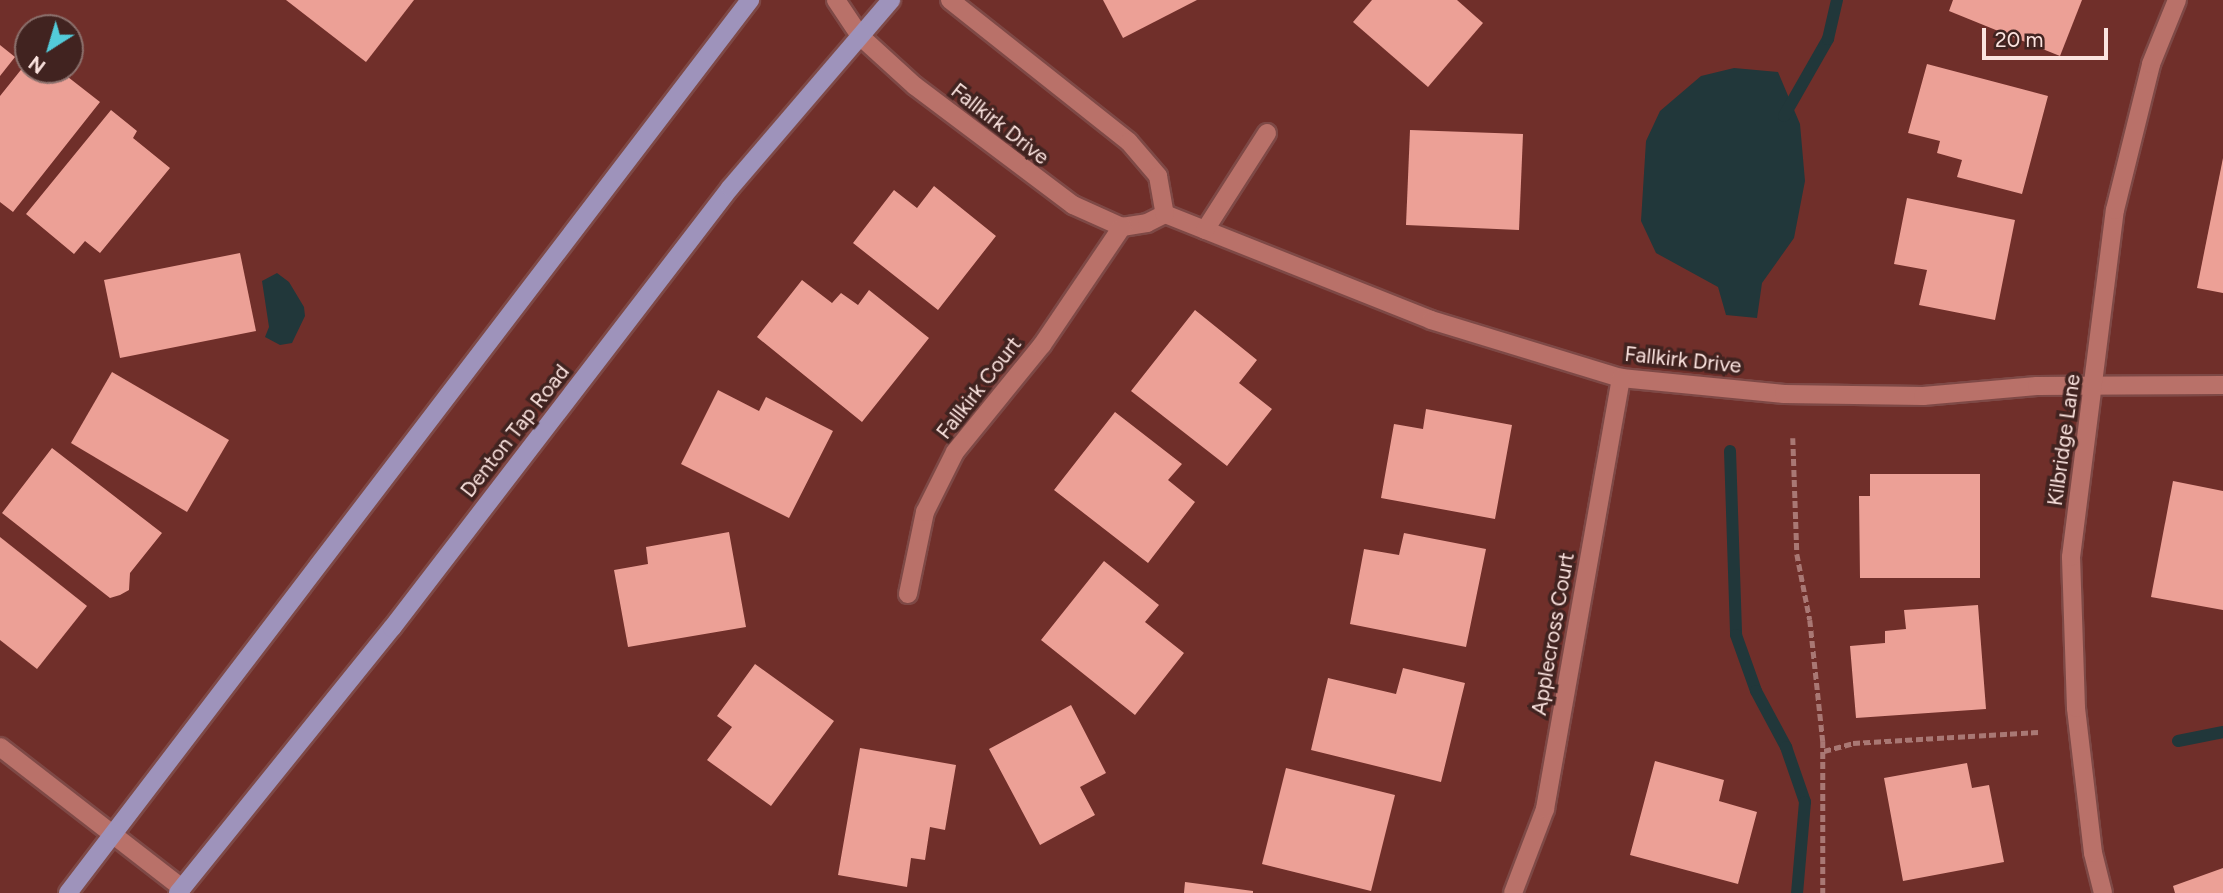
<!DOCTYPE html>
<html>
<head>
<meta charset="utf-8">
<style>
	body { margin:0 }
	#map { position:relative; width:2223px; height:893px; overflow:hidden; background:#702f2a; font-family:Figtree,sans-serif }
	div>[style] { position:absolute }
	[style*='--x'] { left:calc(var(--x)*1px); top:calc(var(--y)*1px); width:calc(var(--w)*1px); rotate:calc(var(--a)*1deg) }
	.water>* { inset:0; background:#21373a }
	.stream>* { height:12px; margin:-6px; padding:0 6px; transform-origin:6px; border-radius:6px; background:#21373a }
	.building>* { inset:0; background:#eca096 }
	.path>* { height:4.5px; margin-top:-2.25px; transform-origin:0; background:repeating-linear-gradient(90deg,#a97874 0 7px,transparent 0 10.5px) }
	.roads { filter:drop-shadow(2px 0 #7e4946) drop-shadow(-2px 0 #7e4946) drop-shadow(0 2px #7e4946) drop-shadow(0 -2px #7e4946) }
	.minor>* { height:18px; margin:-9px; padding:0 9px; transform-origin:9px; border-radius:9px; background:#b97169 }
	.primary>* { height:18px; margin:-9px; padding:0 9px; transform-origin:9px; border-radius:9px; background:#9e93bb }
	span { translate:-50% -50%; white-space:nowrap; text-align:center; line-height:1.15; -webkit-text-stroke:7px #412320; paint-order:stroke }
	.street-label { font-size:21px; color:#fbe3df }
	.north { position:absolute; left:14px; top:14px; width:70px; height:70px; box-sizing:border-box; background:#412320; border:2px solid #8b706c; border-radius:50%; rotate:217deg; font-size:19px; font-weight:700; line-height:28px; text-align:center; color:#fbe3df }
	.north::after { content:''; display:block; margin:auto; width:24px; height:32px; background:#53cbda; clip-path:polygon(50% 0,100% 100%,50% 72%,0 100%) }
	.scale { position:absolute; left:1982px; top:28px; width:126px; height:32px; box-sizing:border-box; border:4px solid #fbe3df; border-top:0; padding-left:9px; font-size:21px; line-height:24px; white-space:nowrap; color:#fbe3df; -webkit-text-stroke:5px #412320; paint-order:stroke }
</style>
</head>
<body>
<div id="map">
	<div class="water">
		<i style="clip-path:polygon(1734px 68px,1778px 72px,1800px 124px,1805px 181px,1794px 238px,1762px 283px,1757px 318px,1726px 315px,1718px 287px,1656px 253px,1641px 221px,1646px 141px,1660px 111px,1701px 76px)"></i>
		<i style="clip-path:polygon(277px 273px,289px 282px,304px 307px,305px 316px,292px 343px,280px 345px,265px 337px,269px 327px,262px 281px)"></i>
	</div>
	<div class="stream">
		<i style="--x:1784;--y:116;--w:89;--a:-60.3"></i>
		<i style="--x:1828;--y:39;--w:40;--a:-77"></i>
		<i style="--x:1730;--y:451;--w:184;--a:88.1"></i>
		<i style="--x:1736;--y:635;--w:59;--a:70.3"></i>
		<i style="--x:1756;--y:691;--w:64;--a:61.8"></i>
		<i style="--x:1786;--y:747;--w:58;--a:70.9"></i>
		<i style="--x:1805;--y:802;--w:91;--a:95"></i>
		<i style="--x:2178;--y:741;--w:46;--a:-11.3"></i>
	</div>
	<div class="building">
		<i style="clip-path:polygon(286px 0,414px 0,366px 62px)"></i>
		<i style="clip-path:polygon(1103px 0,1197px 0,1123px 38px)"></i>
		<i style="clip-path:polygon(1372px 0,1457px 0,1483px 23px,1428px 87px,1353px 22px)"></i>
		<i style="clip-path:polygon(1953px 0,2082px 0,2060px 56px,1949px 11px)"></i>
		<i style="clip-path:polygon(0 45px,15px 57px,0 76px)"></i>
		<i style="clip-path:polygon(28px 61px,28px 70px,59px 70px,100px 102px,13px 212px,0 202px,0 96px)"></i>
		<i style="clip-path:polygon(1927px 64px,2048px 96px,2022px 194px,1957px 177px,1962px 160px,1937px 153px,1940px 141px,1908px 133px)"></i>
		<i style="clip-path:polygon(111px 110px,137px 131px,133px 138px,170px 168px,100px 253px,85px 241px,74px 254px,26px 214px)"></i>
		<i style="clip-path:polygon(1410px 130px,1523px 134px,1519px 230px,1406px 225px)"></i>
		<i style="clip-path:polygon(2223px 158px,2223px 293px,2197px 288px)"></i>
		<i style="clip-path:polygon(934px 186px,996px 236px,938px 310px,853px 243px,894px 190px,917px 208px)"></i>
		<i style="clip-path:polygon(1907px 198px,2015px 220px,1995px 320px,1919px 305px,1927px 270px,1894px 264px)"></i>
		<i style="clip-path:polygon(240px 253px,256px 331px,120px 358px,104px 280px)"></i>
		<i style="clip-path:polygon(802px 280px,832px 303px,841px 293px,858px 305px,869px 290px,929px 338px,862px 422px,757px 337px)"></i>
		<i style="clip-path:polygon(1195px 310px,1257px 360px,1239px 383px,1272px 409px,1227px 466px,1131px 391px)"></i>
		<i style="clip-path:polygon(112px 372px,229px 440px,187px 512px,71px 443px)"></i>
		<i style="clip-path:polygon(718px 390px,759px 411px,766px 397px,833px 431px,789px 518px,681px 464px)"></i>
		<i style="clip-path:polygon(1426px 409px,1512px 425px,1495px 519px,1381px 498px,1394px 424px,1423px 429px)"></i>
		<i style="clip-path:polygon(1115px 412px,1182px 464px,1168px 480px,1195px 502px,1148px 563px,1054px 490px)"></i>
		<i style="clip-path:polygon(52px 448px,162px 533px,130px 573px,129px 590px,120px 595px,110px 598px,2px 513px)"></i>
		<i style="clip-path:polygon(1870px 474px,1980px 474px,1980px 578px,1860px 578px,1859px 496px,1870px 496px)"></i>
		<i style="clip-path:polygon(2173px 481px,2223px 491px,2223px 610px,2151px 597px)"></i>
		<i style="clip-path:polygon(729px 532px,746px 627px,628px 647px,614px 570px,648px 564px,646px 547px)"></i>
		<i style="clip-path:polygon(1404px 533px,1486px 549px,1466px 647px,1350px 624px,1364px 549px,1399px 555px)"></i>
		<i style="clip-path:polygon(0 537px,87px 606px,37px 669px,0 640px)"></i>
		<i style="clip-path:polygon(1104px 561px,1159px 605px,1145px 622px,1184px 653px,1135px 715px,1041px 640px)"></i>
		<i style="clip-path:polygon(1978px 605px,1986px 709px,1856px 718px,1850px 646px,1885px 643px,1885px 631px,1906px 629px,1904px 610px)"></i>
		<i style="clip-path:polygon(755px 664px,834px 721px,771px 806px,707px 760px,732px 727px,717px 716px)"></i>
		<i style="clip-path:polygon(1403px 668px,1465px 683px,1441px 782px,1311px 750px,1328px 678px,1396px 694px)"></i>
		<i style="clip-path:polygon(1071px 705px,1106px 773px,1080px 787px,1095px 815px,1040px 845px,989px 749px)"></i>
		<i style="clip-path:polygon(860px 748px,956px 765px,945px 830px,930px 827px,925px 860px,911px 858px,907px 887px,838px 875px)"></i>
		<i style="clip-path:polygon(1655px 761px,1724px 780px,1719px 801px,1757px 812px,1738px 884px,1630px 855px)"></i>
		<i style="clip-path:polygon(1967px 763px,1972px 788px,1989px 785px,2004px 862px,1903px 881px,1884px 778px)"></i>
		<i style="clip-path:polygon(1286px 768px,1395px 795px,1371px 891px,1262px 864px)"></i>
		<i style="clip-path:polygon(2223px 868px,2223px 893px,2175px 893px,2173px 886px)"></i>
		<i style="clip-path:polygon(1185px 882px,1253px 891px,1253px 893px,1184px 893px)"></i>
	</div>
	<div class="path">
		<i style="--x:1793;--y:438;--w:116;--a:88"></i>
		<i style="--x:1797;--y:554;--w:67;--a:78.9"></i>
		<i style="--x:1810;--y:620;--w:122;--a:83.9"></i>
		<i style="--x:1823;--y:741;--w:152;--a:90"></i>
		<i style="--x:1824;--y:751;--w:30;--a:-15"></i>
		<i style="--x:1853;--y:743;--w:187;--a:-3.4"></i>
	</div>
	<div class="roads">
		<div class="minor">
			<i style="--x:836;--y:0;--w:43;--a:56.3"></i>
			<i style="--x:860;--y:36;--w:74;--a:42.3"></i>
			<i style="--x:915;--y:86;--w:198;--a:37"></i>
			<i style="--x:1073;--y:205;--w:54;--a:24.2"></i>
			<i style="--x:1122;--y:227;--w:25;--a:-9"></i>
			<i style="--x:1147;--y:223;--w:20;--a:-27"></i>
			<i style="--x:1165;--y:214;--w:286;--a:21.7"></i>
			<i style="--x:1431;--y:320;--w:199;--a:17"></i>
			<i style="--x:1621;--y:378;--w:164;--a:5.6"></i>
			<i style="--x:1784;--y:394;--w:139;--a:0.8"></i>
			<i style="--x:1923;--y:396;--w:114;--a:-5"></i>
			<i style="--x:2037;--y:386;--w:186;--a:-0.3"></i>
			<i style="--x:950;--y:0;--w:228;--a:38.4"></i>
			<i style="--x:1129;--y:142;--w:45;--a:49.5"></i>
			<i style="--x:1158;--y:176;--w:39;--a:80"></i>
			<i style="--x:1205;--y:230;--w:115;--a:-57.4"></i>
			<i style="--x:908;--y:594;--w:84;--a:-78.3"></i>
			<i style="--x:925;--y:512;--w:67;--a:-63.4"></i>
			<i style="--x:955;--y:452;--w:138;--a:-50.9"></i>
			<i style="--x:1042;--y:345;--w:143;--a:-55.9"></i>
			<i style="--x:0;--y:747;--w:230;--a:37.8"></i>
			<i style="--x:1513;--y:893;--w:90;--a:-69.1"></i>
			<i style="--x:1545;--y:809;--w:438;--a:-80"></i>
			<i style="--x:2103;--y:893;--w:41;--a:-104"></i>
			<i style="--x:2093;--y:853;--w:146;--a:-96.7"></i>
			<i style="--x:2076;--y:708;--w:151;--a:-91.9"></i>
			<i style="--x:2071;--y:557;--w:350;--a:-82.8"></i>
			<i style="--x:2115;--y:210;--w:150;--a:-76.1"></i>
			<i style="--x:2151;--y:64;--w:69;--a:-67.9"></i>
		</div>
		<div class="primary">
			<i style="--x:68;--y:893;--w:1124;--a:-52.63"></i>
			<i style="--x:178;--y:893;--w:341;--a:-51.1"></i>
			<i style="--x:392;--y:628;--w:555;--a:-52.47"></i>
			<i style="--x:730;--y:188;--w:248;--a:-49.4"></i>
		</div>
	</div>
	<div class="street-label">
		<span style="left:1000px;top:124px;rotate:38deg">Fallkirk Drive</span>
		<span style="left:1683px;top:360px;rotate:6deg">Fallkirk Drive</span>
		<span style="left:979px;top:388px;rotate:-52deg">Fallkirk Court</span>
		<span style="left:515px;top:431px;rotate:-52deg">Denton Tap Road</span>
		<span style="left:2064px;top:440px;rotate:-82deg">Kilbridge Lane</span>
		<span style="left:1553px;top:634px;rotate:-80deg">Applecross Court</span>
	</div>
	<div class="north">N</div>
	<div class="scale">20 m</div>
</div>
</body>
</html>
